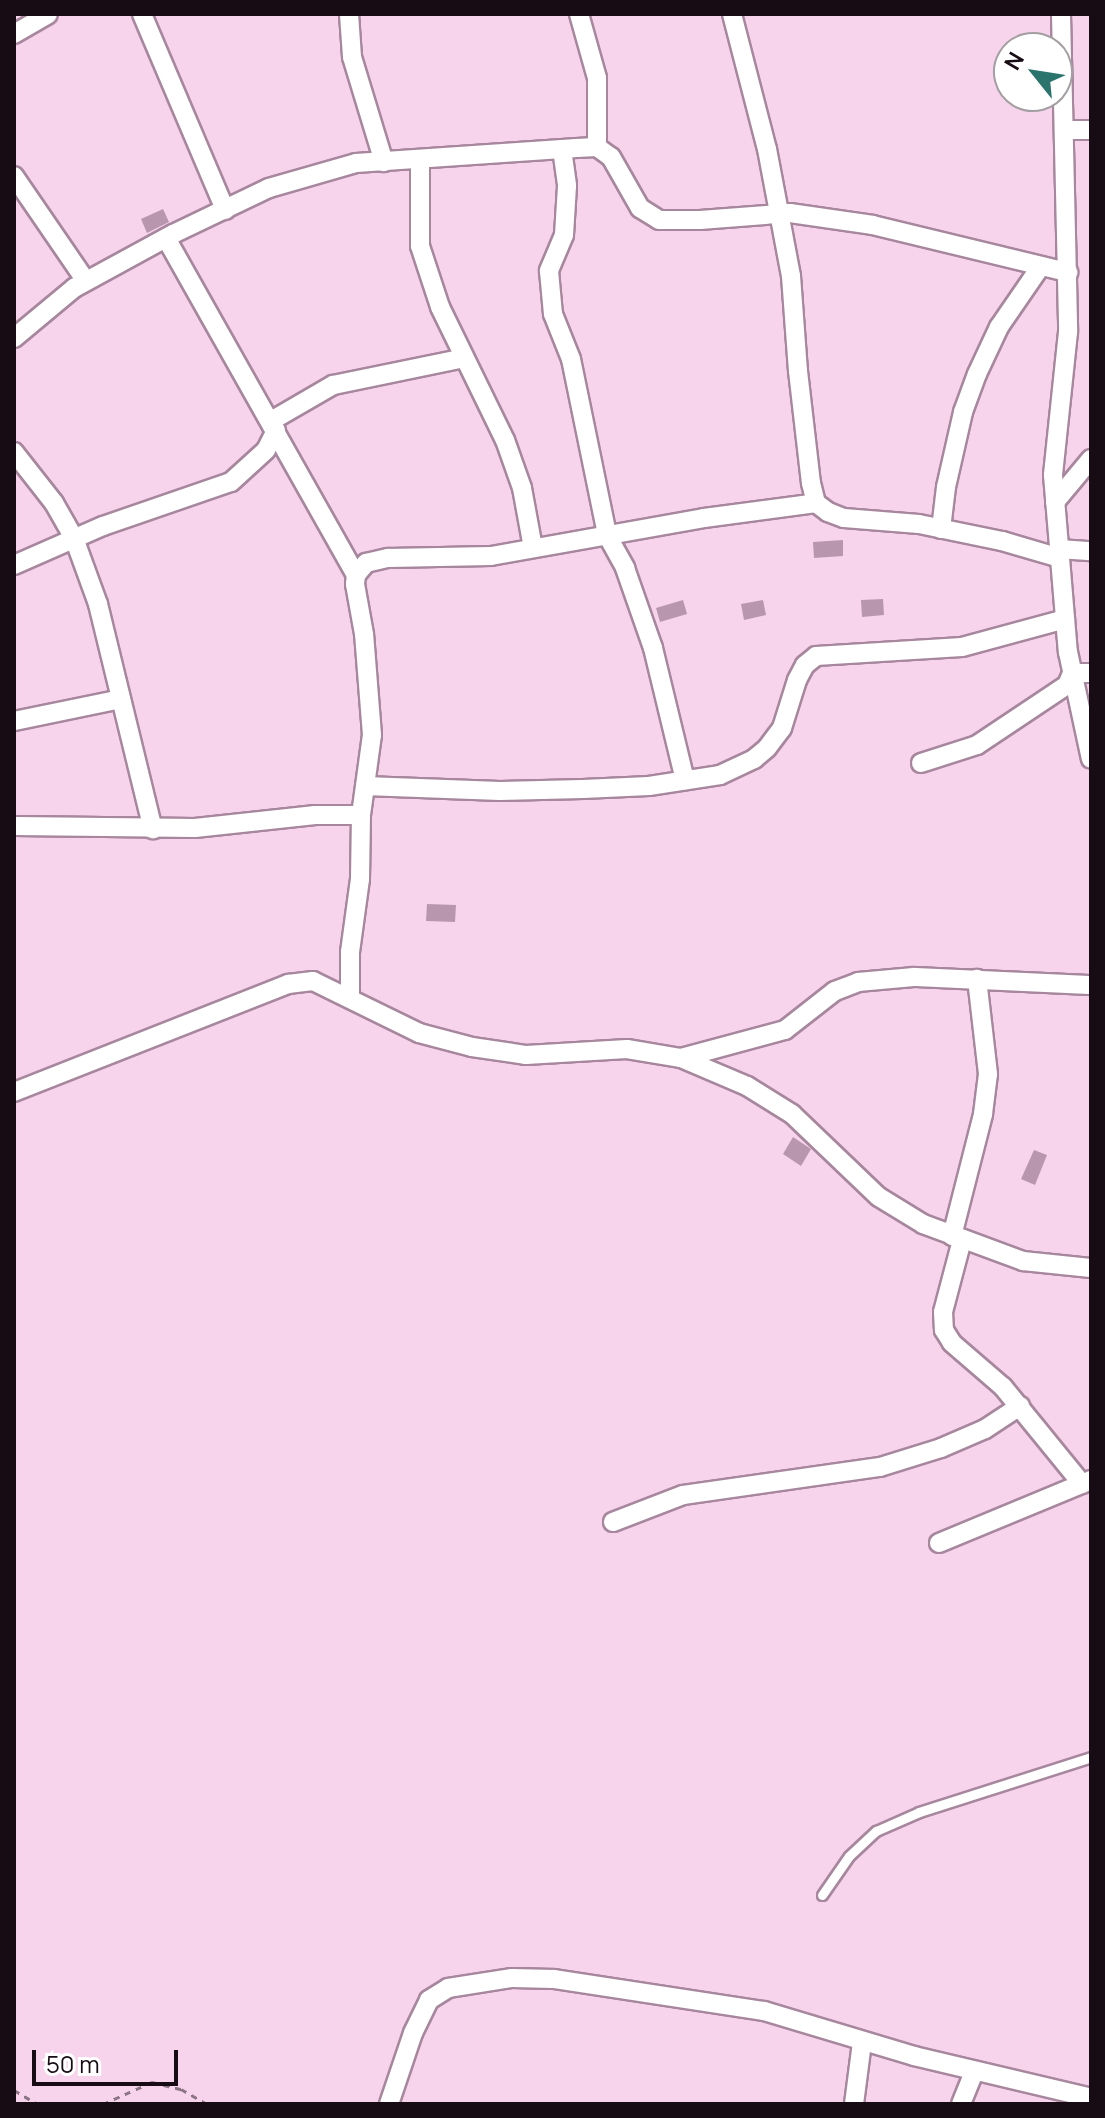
<!DOCTYPE html>
<html>
<head>
<meta charset="utf-8">
<style>
	body { margin:0 }
	#map { position:relative; width:1105px; height:2118px; overflow:hidden; background:#f7d4ec; font-family:Manrope,sans-serif }
	div>[style] { position:absolute }
	[style*='--x'] { left:calc(var(--x)*1px); top:calc(var(--y)*1px); width:calc(var(--w)*1px); rotate:calc(var(--a)*1deg) }
	.building>* { inset:0; background:#b897ae }
	.path>* { height:3px; margin-top:-1.5px; transform-origin:0; background:repeating-linear-gradient(90deg,#8b7484 0 6px,transparent 0 12px) }
	.roads { filter:drop-shadow(2px 0 #a7879d) drop-shadow(-2px 0 #a7879d) drop-shadow(0 2px #a7879d) drop-shadow(0 -2px #a7879d) }
	.lane>* { height:9px; margin:-4.5px; padding:0 4.5px; transform-origin:4.5px; border-radius:4.5px; background:#fff }
	.street>* { height:18px; margin:-9px; padding:0 9px; transform-origin:9px; border-radius:9px; background:#fff }
	span { translate:-50% -50%; white-space:nowrap; text-align:center; line-height:1.15; -webkit-text-stroke:7px #fff; paint-order:stroke }
	.frame { position:absolute; inset:0; border:16px solid #170c14; pointer-events:none }
	.north { position:absolute; left:993px; top:32px; width:80px; height:80px; box-sizing:border-box; background:#fff; border:2px solid #a29ea1; border-radius:50%; rotate:300deg; font-size:22px; font-weight:700; line-height:32px; text-align:center; color:#170c14 }
	.north::after { content:''; display:block; margin:auto; width:28px; height:36px; background:#2b746d; clip-path:polygon(50% 0,100% 100%,50% 72%,0 100%) }
	.scale { position:absolute; left:32px; top:2050px; width:146px; height:36px; box-sizing:border-box; border:4px solid #170c14; border-top:0; padding-left:10px; font-size:24px; line-height:28px; white-space:nowrap; color:#170c14; -webkit-text-stroke:6px #fff; paint-order:stroke }
</style>
</head>
<body>
<div id="map">
	<div class="building">
		<i style="clip-path:polygon(163px 209px,169px 222px,147px 233px,141px 219px)"></i>
		<i style="clip-path:polygon(843px 540px,843px 556px,814px 558px,813px 542px)"></i>
		<i style="clip-path:polygon(883px 599px,884px 615px,862px 617px,861px 600px)"></i>
		<i style="clip-path:polygon(683px 600px,687px 614px,660px 622px,656px 608px)"></i>
		<i style="clip-path:polygon(763px 600px,766px 615px,744px 620px,741px 604px)"></i>
		<i style="clip-path:polygon(427px 904px,456px 905px,455px 922px,426px 921px)"></i>
		<i style="clip-path:polygon(793px 1137px,811px 1149px,801px 1166px,783px 1154px)"></i>
		<i style="clip-path:polygon(1034px 1150px,1047px 1155px,1035px 1185px,1021px 1179px)"></i>
	</div>
	<div class="path">
		<i style="--x:14;--y:2090;--w:27;--a:31"></i>
		<i style="--x:103;--y:2104;--w:54;--a:-24.2"></i>
		<i style="--x:152;--y:2082;--w:30;--a:14"></i>
		<i style="--x:181;--y:2089;--w:30;--a:30"></i>
	</div>
	<div class="roads">
		<div class="lane">
			<i style="--x:822;--y:1895;--w:47;--a:-55.3"></i>
			<i style="--x:849;--y:1856;--w:37;--a:-43"></i>
			<i style="--x:876;--y:1831;--w:47;--a:-23.8"></i>
			<i style="--x:919;--y:1812;--w:181;--a:-17.7"></i>
		</div>
		<div class="street">
			<i style="--x:142;--y:14;--w:213;--a:67"></i>
			<i style="--x:349;--y:14;--w:43;--a:86"></i>
			<i style="--x:352;--y:57;--w:110;--a:73.1"></i>
			<i style="--x:579;--y:14;--w:66;--a:74.3"></i>
			<i style="--x:597;--y:78;--w:69;--a:90"></i>
			<i style="--x:732;--y:14;--w:139;--a:75.5"></i>
			<i style="--x:767;--y:149;--w:129;--a:79.3"></i>
			<i style="--x:791;--y:276;--w:95;--a:85.8"></i>
			<i style="--x:798;--y:371;--w:113;--a:83.4"></i>
			<i style="--x:811;--y:483;--w:21;--a:76"></i>
			<i style="--x:816;--y:503;--w:15;--a:37"></i>
			<i style="--x:828;--y:512;--w:17;--a:21"></i>
			<i style="--x:844;--y:518;--w:75;--a:4.6"></i>
			<i style="--x:919;--y:524;--w:85;--a:11.6"></i>
			<i style="--x:1002;--y:541;--w:60;--a:16.3"></i>
			<i style="--x:1061;--y:14;--w:318;--a:88.7"></i>
			<i style="--x:1068;--y:332;--w:144;--a:96"></i>
			<i style="--x:1053;--y:475;--w:178;--a:85.2"></i>
			<i style="--x:1068;--y:652;--w:109;--a:77.9"></i>
			<i style="--x:14;--y:34;--w:39;--a:-30"></i>
			<i style="--x:1065;--y:130;--w:26;--a:0"></i>
			<i style="--x:562;--y:149;--w:37;--a:82"></i>
			<i style="--x:567;--y:186;--w:49;--a:93.5"></i>
			<i style="--x:564;--y:235;--w:39;--a:113"></i>
			<i style="--x:549;--y:271;--w:43;--a:84.7"></i>
			<i style="--x:553;--y:314;--w:48;--a:68.2"></i>
			<i style="--x:571;--y:359;--w:180;--a:78.4"></i>
			<i style="--x:607;--y:535;--w:38;--a:61"></i>
			<i style="--x:625;--y:568;--w:85;--a:70.7"></i>
			<i style="--x:653;--y:648;--w:136;--a:76.4"></i>
			<i style="--x:420;--y:161;--w:85;--a:90"></i>
			<i style="--x:420;--y:246;--w:64;--a:71.8"></i>
			<i style="--x:440;--y:307;--w:148;--a:64"></i>
			<i style="--x:505;--y:440;--w:51;--a:70.5"></i>
			<i style="--x:522;--y:488;--w:61;--a:79.6"></i>
			<i style="--x:14;--y:176;--w:127;--a:55.6"></i>
			<i style="--x:166;--y:238;--w:387;--a:60.6"></i>
			<i style="--x:14;--y:338;--w:78;--a:-39.8"></i>
			<i style="--x:74;--y:288;--w:113;--a:-28.6"></i>
			<i style="--x:173;--y:234;--w:106;--a:-25.6"></i>
			<i style="--x:269;--y:188;--w:91;--a:-16"></i>
			<i style="--x:356;--y:163;--w:221;--a:-3.9"></i>
			<i style="--x:576;--y:148;--w:21;--a:-3"></i>
			<i style="--x:597;--y:147;--w:17;--a:36"></i>
			<i style="--x:611;--y:157;--w:59;--a:60.4"></i>
			<i style="--x:640;--y:208;--w:22;--a:32"></i>
			<i style="--x:659;--y:220;--w:41;--a:0"></i>
			<i style="--x:700;--y:220;--w:90;--a:-4.4"></i>
			<i style="--x:790;--y:213;--w:84;--a:8.2"></i>
			<i style="--x:873;--y:225;--w:201;--a:13.6"></i>
			<i style="--x:271;--y:421;--w:72;--a:-30.1"></i>
			<i style="--x:333;--y:385;--w:134;--a:-11.6"></i>
			<i style="--x:14;--y:452;--w:65;--a:51.9"></i>
			<i style="--x:54;--y:503;--w:40;--a:60.3"></i>
			<i style="--x:74;--y:538;--w:70;--a:70"></i>
			<i style="--x:98;--y:604;--w:232;--a:76.3"></i>
			<i style="--x:1055;--y:502;--w:56;--a:-50.1"></i>
			<i style="--x:941;--y:529;--w:42;--a:-83.2"></i>
			<i style="--x:946;--y:487;--w:77;--a:-77.2"></i>
			<i style="--x:963;--y:412;--w:40;--a:-69.8"></i>
			<i style="--x:977;--y:374;--w:52;--a:-64.9"></i>
			<i style="--x:999;--y:327;--w:74;--a:-55.5"></i>
			<i style="--x:1059;--y:549;--w:32;--a:4"></i>
			<i style="--x:14;--y:565;--w:97;--a:-23.7"></i>
			<i style="--x:103;--y:526;--w:135;--a:-19"></i>
			<i style="--x:231;--y:482;--w:47;--a:-42.4"></i>
			<i style="--x:266;--y:450;--w:22;--a:-63"></i>
			<i style="--x:14;--y:721;--w:109;--a:-11.6"></i>
			<i style="--x:921;--y:763;--w:59;--a:-17.8"></i>
			<i style="--x:977;--y:745;--w:108;--a:-33.7"></i>
			<i style="--x:1067;--y:685;--w:13;--a:-67"></i>
			<i style="--x:1072;--y:673;--w:19;--a:0"></i>
			<i style="--x:365;--y:786;--w:135;--a:2.1"></i>
			<i style="--x:500;--y:791;--w:83;--a:-1.4"></i>
			<i style="--x:583;--y:789;--w:66;--a:-2.6"></i>
			<i style="--x:649;--y:786;--w:72;--a:-8.8"></i>
			<i style="--x:720;--y:775;--w:38;--a:-25"></i>
			<i style="--x:754;--y:759;--w:17;--a:-40"></i>
			<i style="--x:767;--y:748;--w:25;--a:-53"></i>
			<i style="--x:782;--y:728;--w:50;--a:-72.6"></i>
			<i style="--x:797;--y:680;--w:17;--a:-62"></i>
			<i style="--x:805;--y:665;--w:14;--a:-39"></i>
			<i style="--x:816;--y:656;--w:146;--a:-3.5"></i>
			<i style="--x:962;--y:647;--w:107;--a:-15.2"></i>
			<i style="--x:14;--y:826;--w:181;--a:0.6"></i>
			<i style="--x:195;--y:828;--w:121;--a:-6.2"></i>
			<i style="--x:315;--y:815;--w:46;--a:0"></i>
			<i style="--x:350;--y:997;--w:45;--a:-90"></i>
			<i style="--x:350;--y:952;--w:74;--a:-82.2"></i>
			<i style="--x:360;--y:879;--w:64;--a:-89.1"></i>
			<i style="--x:361;--y:815;--w:81;--a:-82.2"></i>
			<i style="--x:372;--y:735;--w:101;--a:-94.5"></i>
			<i style="--x:364;--y:634;--w:51;--a:-100.2"></i>
			<i style="--x:355;--y:584;--w:9;--a:-84"></i>
			<i style="--x:356;--y:575;--w:16;--a:-50"></i>
			<i style="--x:366;--y:563;--w:23;--a:-13"></i>
			<i style="--x:388;--y:558;--w:103;--a:-1.1"></i>
			<i style="--x:491;--y:556;--w:216;--a:-10.1"></i>
			<i style="--x:704;--y:518;--w:113;--a:-7.6"></i>
			<i style="--x:681;--y:1058;--w:108;--a:-15.1"></i>
			<i style="--x:785;--y:1030;--w:63;--a:-38"></i>
			<i style="--x:835;--y:991;--w:25;--a:-21"></i>
			<i style="--x:858;--y:982;--w:56;--a:-5.1"></i>
			<i style="--x:914;--y:977;--w:177;--a:2.6"></i>
			<i style="--x:14;--y:1092;--w:295;--a:-21.5"></i>
			<i style="--x:288;--y:984;--w:25;--a:-7"></i>
			<i style="--x:313;--y:981;--w:118;--a:26.1"></i>
			<i style="--x:419;--y:1033;--w:55;--a:14.8"></i>
			<i style="--x:472;--y:1047;--w:55;--a:8.4"></i>
			<i style="--x:526;--y:1055;--w:101;--a:-3.4"></i>
			<i style="--x:627;--y:1049;--w:55;--a:9.5"></i>
			<i style="--x:681;--y:1058;--w:72;--a:23"></i>
			<i style="--x:747;--y:1086;--w:53;--a:31.9"></i>
			<i style="--x:792;--y:1114;--w:120;--a:43.7"></i>
			<i style="--x:879;--y:1197;--w:52;--a:31.5"></i>
			<i style="--x:923;--y:1224;--w:107;--a:20.3"></i>
			<i style="--x:1023;--y:1261;--w:68;--a:5.9"></i>
			<i style="--x:952;--y:1236;--w:126;--a:-75.7"></i>
			<i style="--x:983;--y:1114;--w:40;--a:-82.9"></i>
			<i style="--x:988;--y:1074;--w:96;--a:-96.6"></i>
			<i style="--x:962;--y:1240;--w:74;--a:104.8"></i>
			<i style="--x:943;--y:1312;--w:18;--a:87"></i>
			<i style="--x:944;--y:1330;--w:15;--a:58"></i>
			<i style="--x:952;--y:1343;--w:67;--a:40.8"></i>
			<i style="--x:1003;--y:1387;--w:125;--a:50.8"></i>
			<i style="--x:613;--y:1522;--w:75;--a:-21.1"></i>
			<i style="--x:683;--y:1495;--w:199;--a:-8.1"></i>
			<i style="--x:880;--y:1467;--w:64;--a:-17.3"></i>
			<i style="--x:941;--y:1448;--w:48;--a:-23.4"></i>
			<i style="--x:985;--y:1429;--w:42;--a:-33.3"></i>
			<i style="--x:939;--y:1543;--w:165;--a:-22.5"></i>
			<i style="--x:389;--y:2104;--w:75;--a:-71.3"></i>
			<i style="--x:413;--y:2033;--w:37;--a:-64"></i>
			<i style="--x:429;--y:2000;--w:22;--a:-32"></i>
			<i style="--x:448;--y:1988;--w:65;--a:-8.9"></i>
			<i style="--x:512;--y:1978;--w:42;--a:1.4"></i>
			<i style="--x:554;--y:1979;--w:212;--a:8.7"></i>
			<i style="--x:764;--y:2011;--w:157;--a:16.7"></i>
			<i style="--x:914;--y:2056;--w:182;--a:13.3"></i>
			<i style="--x:854;--y:2104;--w:63;--a:-82.6"></i>
			<i style="--x:961;--y:2104;--w:35;--a:-68"></i>
		</div>
	</div>
	<div class="frame"></div>
	<div class="north">N</div>
	<div class="scale">50 m</div>
</div>
</body>
</html>
